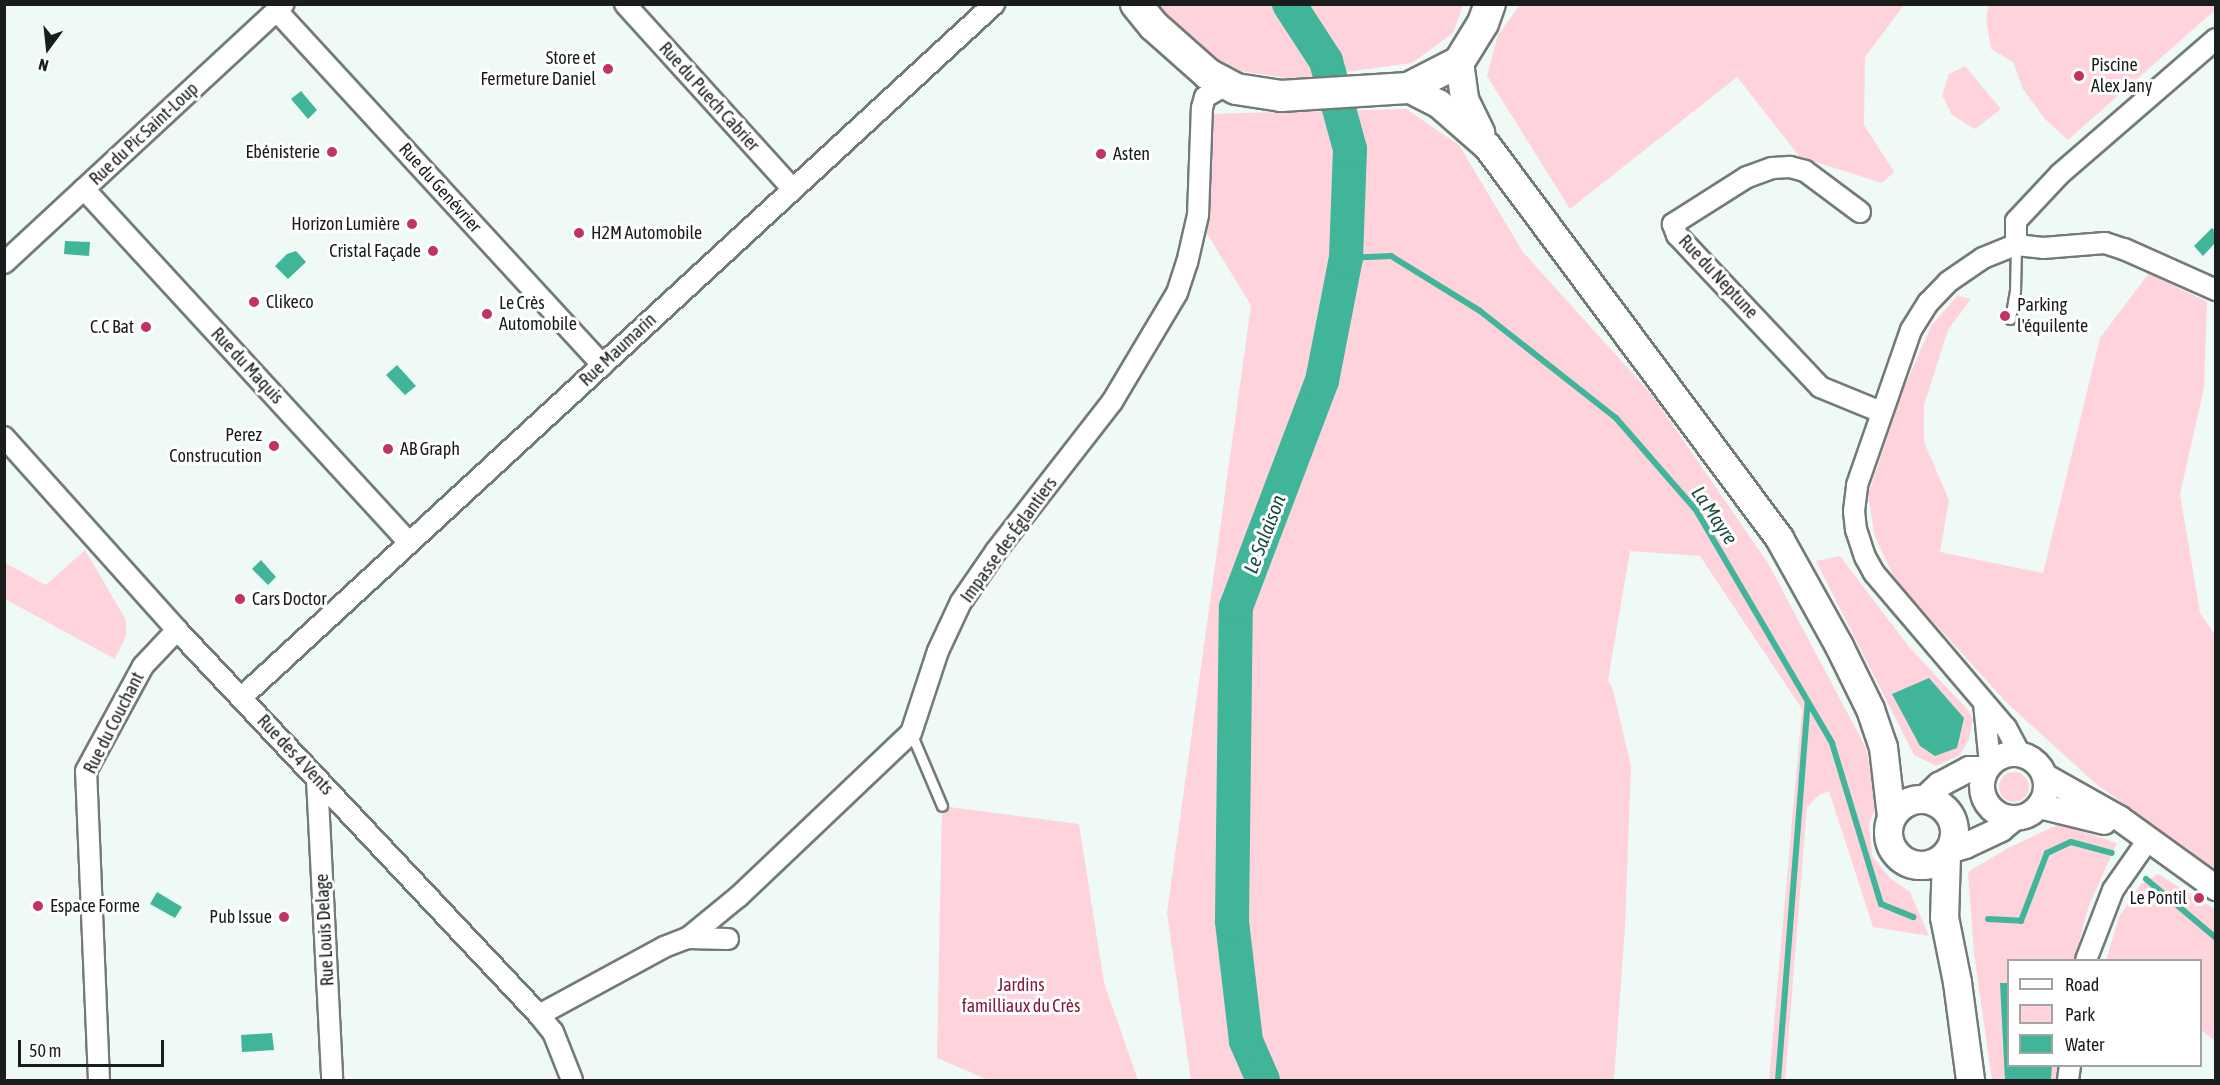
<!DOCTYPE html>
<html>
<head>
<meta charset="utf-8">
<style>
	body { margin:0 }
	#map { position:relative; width:2220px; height:1085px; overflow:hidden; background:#eff9f6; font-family:"Asap Condensed",sans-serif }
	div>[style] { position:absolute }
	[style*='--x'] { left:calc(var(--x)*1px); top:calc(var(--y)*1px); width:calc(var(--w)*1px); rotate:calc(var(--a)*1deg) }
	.green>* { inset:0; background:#ffd3db }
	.round { border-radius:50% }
	.water>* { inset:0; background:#41b59a }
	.stream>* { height:6px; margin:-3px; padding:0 3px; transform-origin:3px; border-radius:3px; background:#41b59a }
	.river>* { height:34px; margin:-17px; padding:0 17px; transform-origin:17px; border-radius:17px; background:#41b59a }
	.roads { filter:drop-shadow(2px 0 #737b78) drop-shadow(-2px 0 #737b78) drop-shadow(0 2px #737b78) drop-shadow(0 -2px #737b78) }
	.service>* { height:9px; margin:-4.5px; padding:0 4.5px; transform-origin:4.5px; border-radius:4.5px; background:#fff }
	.minor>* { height:20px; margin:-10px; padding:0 10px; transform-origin:10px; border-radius:10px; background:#fff }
	.tertiary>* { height:24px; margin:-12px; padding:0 12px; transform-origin:12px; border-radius:12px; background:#fff }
	.tertiary>.ring { margin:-12px; padding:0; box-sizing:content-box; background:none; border:24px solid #fff; border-radius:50% }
	.secondary>* { height:27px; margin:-13.5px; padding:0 13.5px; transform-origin:13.5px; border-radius:13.5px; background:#fff }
	.secondary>.ring { margin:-13.5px; padding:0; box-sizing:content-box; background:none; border:27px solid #fff; border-radius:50% }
	.primary>* { height:30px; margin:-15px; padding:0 15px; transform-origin:15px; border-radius:15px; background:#fff }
	.dots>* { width:16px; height:16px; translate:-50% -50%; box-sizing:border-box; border:3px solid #fff; border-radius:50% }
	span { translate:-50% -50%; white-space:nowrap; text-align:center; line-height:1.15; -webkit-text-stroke:6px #fff; paint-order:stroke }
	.poi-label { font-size:18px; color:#191d1c }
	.right { translate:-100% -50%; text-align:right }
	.left { translate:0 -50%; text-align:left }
	.street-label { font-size:18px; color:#191d1c }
	.park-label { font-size:18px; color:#851b3e }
	.water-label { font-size:20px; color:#194b3f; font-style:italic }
	.frame { position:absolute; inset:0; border:6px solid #191d1c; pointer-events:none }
	.legend { position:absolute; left:2007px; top:959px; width:195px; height:108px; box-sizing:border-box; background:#fff; border:2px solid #a3a5a4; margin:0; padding:8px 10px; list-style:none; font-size:18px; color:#191d1c }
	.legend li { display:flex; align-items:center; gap:12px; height:30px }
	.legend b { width:30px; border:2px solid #a3a5a4 }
	.north { position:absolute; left:18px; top:18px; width:60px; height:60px; -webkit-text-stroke:4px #fff; paint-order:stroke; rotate:195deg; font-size:16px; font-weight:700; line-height:24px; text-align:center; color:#191d1c }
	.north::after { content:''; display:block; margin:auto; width:21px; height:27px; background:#191d1c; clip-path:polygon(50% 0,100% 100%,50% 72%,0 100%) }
	.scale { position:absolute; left:18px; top:1040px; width:146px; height:27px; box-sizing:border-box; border:3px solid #191d1c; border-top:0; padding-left:8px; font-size:18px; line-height:21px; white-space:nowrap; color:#191d1c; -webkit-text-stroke:4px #fff; paint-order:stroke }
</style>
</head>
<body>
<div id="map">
	<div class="green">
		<i style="clip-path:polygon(1156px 5px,1463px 5px,1453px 33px,1412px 63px,1294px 79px,1233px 70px,1192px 41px)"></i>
		<i style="clip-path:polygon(1520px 5px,1904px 5px,1865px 57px,1864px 125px,1894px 172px,1882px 183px,1800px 157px,1737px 77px,1570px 209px,1487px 76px,1498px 35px)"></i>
		<i style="clip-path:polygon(1989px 5px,2215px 4px,2216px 9px,2068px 140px,2045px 119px,2023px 89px,2013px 62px,1991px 49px,1986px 18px)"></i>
		<i style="clip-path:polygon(1965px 66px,2001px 109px,1975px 129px,1952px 115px,1942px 95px,1949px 74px)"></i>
		<i style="clip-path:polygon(1406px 109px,1459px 145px,1523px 252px,1652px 395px,1768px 563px,1866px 748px,1877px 805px,1869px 823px,1872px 856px,1891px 879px,1910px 892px,1929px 936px,1873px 927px,1829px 791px,1819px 795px,1807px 807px,1785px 1080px,1769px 1080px,1802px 709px,1700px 556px,1630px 551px,1608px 680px,1613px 690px,1631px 766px,1625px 926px,1614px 1080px,1191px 1080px,1167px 913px,1251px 305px,1201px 224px,1207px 114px)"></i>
		<i style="clip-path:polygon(2149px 273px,2207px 302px,2204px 388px,2180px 494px,2200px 613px,2215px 635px,2215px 869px,2095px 783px,2008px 704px,1896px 581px,1875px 537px,1868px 495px,1902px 393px,1931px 326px,1957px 296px,1971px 299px,1948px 330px,1924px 405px,1924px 442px,1949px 500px,1940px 552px,2043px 573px,2100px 338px)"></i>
		<i style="clip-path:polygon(85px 550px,126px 620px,126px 636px,115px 659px,5px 599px,5px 563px,46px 585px)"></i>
		<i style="clip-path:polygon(1840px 556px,1910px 648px,1968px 710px,1973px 719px,1969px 739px,1960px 755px,1936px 766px,1914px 755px,1816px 561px)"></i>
		<i class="round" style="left:1999px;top:772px;width:30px;height:30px"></i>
		<i style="clip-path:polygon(942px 806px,1079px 824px,1104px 983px,1138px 1080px,988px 1080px,937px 1058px)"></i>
		<i style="clip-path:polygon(2059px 824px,2117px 843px,2089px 905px,2074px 960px,2008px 960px,2008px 1066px,2059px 1066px,2058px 1080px,1992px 1080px,1974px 953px,1968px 872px,2008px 848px)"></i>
		<i style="clip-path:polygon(2158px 874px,2215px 909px,2215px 1041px,2201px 1030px,2200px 960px,2106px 960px,2119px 917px,2141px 884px)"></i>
	</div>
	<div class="water">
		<i style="clip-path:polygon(301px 91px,317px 110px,308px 119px,291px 99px)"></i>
		<i style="clip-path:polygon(2212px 228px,2215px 231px,2215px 243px,2203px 256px,2194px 246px)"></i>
		<i style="clip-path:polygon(65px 241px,90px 242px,89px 256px,64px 254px)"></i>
		<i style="clip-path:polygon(296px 251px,306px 262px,288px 279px,275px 266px,287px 254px)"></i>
		<i style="clip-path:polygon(397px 365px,416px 386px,405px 395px,386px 375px)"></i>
		<i style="clip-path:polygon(261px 560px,276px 577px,268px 585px,252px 569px)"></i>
		<i style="clip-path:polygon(1929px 678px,1964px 718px,1957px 748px,1935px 756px,1920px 746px,1892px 694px)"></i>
		<i style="clip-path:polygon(157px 892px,182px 907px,175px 918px,150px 904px)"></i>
		<i style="clip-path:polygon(2000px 983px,2008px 983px,2008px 1066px,2052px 1066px,2051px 1080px,2005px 1080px)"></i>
		<i style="clip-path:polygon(272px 1033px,274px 1050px,242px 1052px,241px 1035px)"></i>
	</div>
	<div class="stream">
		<i style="--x:1346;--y:258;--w:45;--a:-2.5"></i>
		<i style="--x:1391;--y:256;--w:105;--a:31.7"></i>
		<i style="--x:1480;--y:311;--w:173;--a:38.2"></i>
		<i style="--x:1616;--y:418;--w:122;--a:49"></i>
		<i style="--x:1696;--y:510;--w:270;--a:59.7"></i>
		<i style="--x:1832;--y:743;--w:168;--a:73.1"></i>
		<i style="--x:1881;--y:904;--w:35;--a:22"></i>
		<i style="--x:2146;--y:879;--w:92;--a:40.1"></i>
		<i style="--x:1988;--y:919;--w:33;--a:3"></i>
		<i style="--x:2021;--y:921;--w:73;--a:-69.1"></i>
		<i style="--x:2047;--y:853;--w:26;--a:-25"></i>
		<i style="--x:2071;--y:842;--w:42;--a:15"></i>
		<i style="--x:1778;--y:1080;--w:378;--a:-85.5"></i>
	</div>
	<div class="river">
		<i style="--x:1263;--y:1080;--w:43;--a:-113.6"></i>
		<i style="--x:1246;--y:1041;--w:121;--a:-96.7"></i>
		<i style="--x:1232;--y:921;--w:314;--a:-89.3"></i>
		<i style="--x:1236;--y:607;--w:242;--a:-69.2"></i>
		<i style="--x:1322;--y:381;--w:125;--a:-79"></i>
		<i style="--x:1346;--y:258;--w:109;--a:-87.9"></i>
		<i style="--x:1350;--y:149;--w:91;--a:-105.3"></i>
		<i style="--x:1326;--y:61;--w:68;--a:-123"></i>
	</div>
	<div class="roads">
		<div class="service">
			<i style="--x:2010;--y:319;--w:27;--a:-80"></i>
			<i style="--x:2015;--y:292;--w:47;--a:-88.8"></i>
			<i style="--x:911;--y:733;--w:79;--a:67"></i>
		</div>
		<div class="minor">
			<i style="--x:625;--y:4;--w:250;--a:47.8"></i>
			<i style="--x:277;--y:11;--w:481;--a:47.4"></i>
			<i style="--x:84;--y:189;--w:480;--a:47.4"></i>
			<i style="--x:1860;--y:212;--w:69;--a:-143.3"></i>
			<i style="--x:1805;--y:171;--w:16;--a:-165"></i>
			<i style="--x:1790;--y:167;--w:18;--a:177"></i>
			<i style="--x:1772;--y:168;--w:27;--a:160"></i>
			<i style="--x:1747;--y:177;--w:88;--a:147.6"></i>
			<i style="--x:1673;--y:224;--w:12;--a:70"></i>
			<i style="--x:1677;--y:235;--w:209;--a:46.7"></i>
			<i style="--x:1820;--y:387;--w:66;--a:22.3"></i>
			<i style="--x:2016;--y:245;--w:24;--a:-90"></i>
			<i style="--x:2016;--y:221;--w:64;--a:-46.9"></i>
			<i style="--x:2060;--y:174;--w:206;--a:-40.9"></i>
			<i style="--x:4;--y:263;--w:381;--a:-42.8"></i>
			<i style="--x:4;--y:437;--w:259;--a:48.1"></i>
			<i style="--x:177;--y:630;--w:528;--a:46.76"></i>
			<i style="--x:539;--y:1015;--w:22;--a:51"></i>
			<i style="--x:553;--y:1032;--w:52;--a:68.4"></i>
			<i style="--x:242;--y:697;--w:1023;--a:-42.66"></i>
			<i style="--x:1984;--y:703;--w:61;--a:84.4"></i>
			<i style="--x:2020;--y:754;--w:30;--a:-118"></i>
			<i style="--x:2006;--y:728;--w:204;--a:-130.4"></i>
			<i style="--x:1874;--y:573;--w:18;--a:-119"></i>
			<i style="--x:1865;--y:557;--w:28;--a:-108"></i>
			<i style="--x:1856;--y:530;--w:19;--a:-96"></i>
			<i style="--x:1854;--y:511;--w:26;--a:-83"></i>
			<i style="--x:1857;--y:485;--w:164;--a:-70.8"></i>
			<i style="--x:1911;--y:330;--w:32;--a:-58"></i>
			<i style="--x:1928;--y:303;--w:29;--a:-46"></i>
			<i style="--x:1948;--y:282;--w:42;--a:-34.4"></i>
			<i style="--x:1983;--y:258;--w:35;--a:-22"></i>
			<i style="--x:2016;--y:245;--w:27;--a:6"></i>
			<i style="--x:2043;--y:248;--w:62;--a:-4.6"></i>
			<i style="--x:2105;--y:243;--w:20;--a:18"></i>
			<i style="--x:2124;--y:249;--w:101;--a:24"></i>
			<i style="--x:317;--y:779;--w:301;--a:87.1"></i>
			<i style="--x:688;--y:938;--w:65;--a:-39.4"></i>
			<i style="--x:738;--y:897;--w:238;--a:-43.5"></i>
			<i style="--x:911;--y:733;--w:86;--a:-71.8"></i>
			<i style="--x:938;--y:651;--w:54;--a:-64.9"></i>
			<i style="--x:961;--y:602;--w:62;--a:-55.5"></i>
			<i style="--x:996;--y:551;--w:189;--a:-52.1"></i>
			<i style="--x:1112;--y:402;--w:127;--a:-59.2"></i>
			<i style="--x:1177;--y:293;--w:32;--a:-72"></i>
			<i style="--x:1187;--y:263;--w:49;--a:-77.1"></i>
			<i style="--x:1198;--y:215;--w:107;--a:-87.9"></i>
			<i style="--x:1202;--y:108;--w:11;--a:-75"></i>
			<i style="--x:1205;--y:97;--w:16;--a:-30"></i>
			<i style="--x:1219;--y:89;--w:6;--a:-72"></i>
			<i style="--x:2086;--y:960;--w:75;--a:-68.9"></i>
			<i style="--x:2113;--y:890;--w:61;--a:-55"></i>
			<i style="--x:539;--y:1015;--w:142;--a:-28.5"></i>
			<i style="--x:664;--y:947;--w:26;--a:-21"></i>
			<i style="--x:688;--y:938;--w:40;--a:1.4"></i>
			<i style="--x:99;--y:1080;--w:309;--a:-92.4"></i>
			<i style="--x:86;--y:771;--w:119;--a:-61.5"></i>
			<i style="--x:143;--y:666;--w:50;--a:-46.6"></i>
			<i style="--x:2068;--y:1080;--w:14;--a:-82"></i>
		</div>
		<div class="tertiary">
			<i class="ring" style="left:1982px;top:754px;width:40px;height:40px"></i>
			<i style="--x:2046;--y:777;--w:84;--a:29.3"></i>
			<i style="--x:2119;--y:818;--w:120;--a:35.8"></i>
			<i style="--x:1924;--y:799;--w:21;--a:-43"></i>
			<i style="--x:1939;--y:785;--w:34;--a:-28"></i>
			<i style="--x:1969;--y:769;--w:17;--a:0"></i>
			<i style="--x:2040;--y:806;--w:66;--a:14"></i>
			<i style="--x:1949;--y:851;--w:17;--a:-17"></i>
			<i style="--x:1965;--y:846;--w:40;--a:-25"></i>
			<i style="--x:2001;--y:829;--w:16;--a:-40"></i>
		</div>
		<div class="secondary">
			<i style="--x:1459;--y:62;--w:37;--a:82"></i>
			<i style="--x:1464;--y:99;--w:37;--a:64"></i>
			<i style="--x:1408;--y:88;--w:34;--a:27"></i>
			<i style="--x:1438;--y:103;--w:65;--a:41.3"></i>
			<i style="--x:1487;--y:146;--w:489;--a:53.3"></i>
			<i style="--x:1779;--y:538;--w:124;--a:60.9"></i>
			<i style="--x:1839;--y:646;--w:70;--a:63.8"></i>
			<i style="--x:1870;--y:709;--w:40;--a:71.1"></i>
			<i style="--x:1883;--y:747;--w:69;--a:83.4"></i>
			<i class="ring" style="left:1888px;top:799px;width:39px;height:39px"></i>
			<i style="--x:1946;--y:855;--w:62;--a:91.8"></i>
			<i style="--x:1944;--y:917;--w:66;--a:78.7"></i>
			<i style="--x:1957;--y:982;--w:99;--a:82.4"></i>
		</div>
		<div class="primary">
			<i style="--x:1136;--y:4;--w:28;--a:51"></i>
			<i style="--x:1154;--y:26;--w:72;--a:41.6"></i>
			<i style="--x:1208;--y:74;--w:32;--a:28"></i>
			<i style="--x:1236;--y:89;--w:46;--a:8.8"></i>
			<i style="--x:1281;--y:96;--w:127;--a:-3.6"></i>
			<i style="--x:1408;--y:88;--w:57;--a:-27"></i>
			<i style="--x:1459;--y:62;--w:46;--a:-58.4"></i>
			<i style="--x:1483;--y:23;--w:20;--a:-70"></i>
		</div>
	</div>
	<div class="dots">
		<i style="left:608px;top:69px;background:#c13361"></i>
		<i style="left:2079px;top:76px;background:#c13361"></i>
		<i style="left:332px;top:152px;background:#c13361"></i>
		<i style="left:1101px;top:154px;background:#c13361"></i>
		<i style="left:412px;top:224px;background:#c13361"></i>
		<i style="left:579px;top:233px;background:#c13361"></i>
		<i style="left:433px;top:251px;background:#c13361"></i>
		<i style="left:254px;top:302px;background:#c13361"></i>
		<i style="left:487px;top:314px;background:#c13361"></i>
		<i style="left:2005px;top:316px;background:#c13361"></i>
		<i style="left:146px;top:327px;background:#c13361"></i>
		<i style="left:274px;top:446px;background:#c13361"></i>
		<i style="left:388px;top:449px;background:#c13361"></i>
		<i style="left:240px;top:599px;background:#c13361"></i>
		<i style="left:2199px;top:898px;background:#c13361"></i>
		<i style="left:38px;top:906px;background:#c13361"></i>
		<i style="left:284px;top:917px;background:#c13361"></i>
	</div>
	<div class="poi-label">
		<span class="right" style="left:596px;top:69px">Store et<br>Fermeture Daniel</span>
		<span class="left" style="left:2091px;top:76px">Piscine<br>Alex Jany</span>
		<span class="right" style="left:320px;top:152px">Ebénisterie</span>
		<span class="left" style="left:1113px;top:154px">Asten</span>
		<span class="right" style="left:400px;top:224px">Horizon Lumière</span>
		<span class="left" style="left:591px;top:233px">H2M Automobile</span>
		<span class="right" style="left:421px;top:251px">Cristal Façade</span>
		<span class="left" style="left:266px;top:302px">Clikeco</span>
		<span class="left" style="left:499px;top:314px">Le Crès<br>Automobile</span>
		<span class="left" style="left:2017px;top:316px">Parking<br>l'équilente</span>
		<span class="right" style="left:134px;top:327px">C.C Bat</span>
		<span class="right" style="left:262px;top:446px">Perez<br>Construcution</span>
		<span class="left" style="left:400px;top:449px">AB Graph</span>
		<span class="left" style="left:252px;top:599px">Cars Doctor</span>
		<span class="right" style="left:2187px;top:898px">Le Pontil</span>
		<span class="left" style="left:50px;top:906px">Espace Forme</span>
		<span class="right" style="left:272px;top:917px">Pub Issue</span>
	</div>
	<div class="street-label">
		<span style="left:709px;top:97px;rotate:48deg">Rue du Puech Cabrier</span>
		<span style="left:144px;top:134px;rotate:-43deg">Rue du Pic Saint-Loup</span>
		<span style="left:440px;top:188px;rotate:48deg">Rue du Genévrier</span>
		<span style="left:1718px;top:277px;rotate:47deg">Rue du Neptune</span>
		<span style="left:618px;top:350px;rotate:-43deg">Rue Maumarin</span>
		<span style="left:247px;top:366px;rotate:47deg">Rue du Maquis</span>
		<span style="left:1009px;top:540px;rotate:-54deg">Impasse des Églantiers</span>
		<span style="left:114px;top:723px;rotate:-63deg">Rue du Couchant</span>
		<span style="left:295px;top:755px;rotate:47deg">Rue des 4 Vents</span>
		<span style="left:325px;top:930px;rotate:-93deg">Rue Louis Delage</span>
	</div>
	<div class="park-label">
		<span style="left:1021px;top:996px">Jardins<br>familliaux du Crès</span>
	</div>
	<div class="water-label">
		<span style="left:1715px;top:515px;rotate:56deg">La Mayre</span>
		<span style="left:1264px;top:534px;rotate:-69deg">Le Salaison</span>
	</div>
	<div class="frame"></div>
	<ul class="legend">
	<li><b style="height:8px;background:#fff"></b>Road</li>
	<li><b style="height:16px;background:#ffd3db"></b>Park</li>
	<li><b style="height:16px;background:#41b59a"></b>Water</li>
	</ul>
	<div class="north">N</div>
	<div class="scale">50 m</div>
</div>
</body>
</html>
